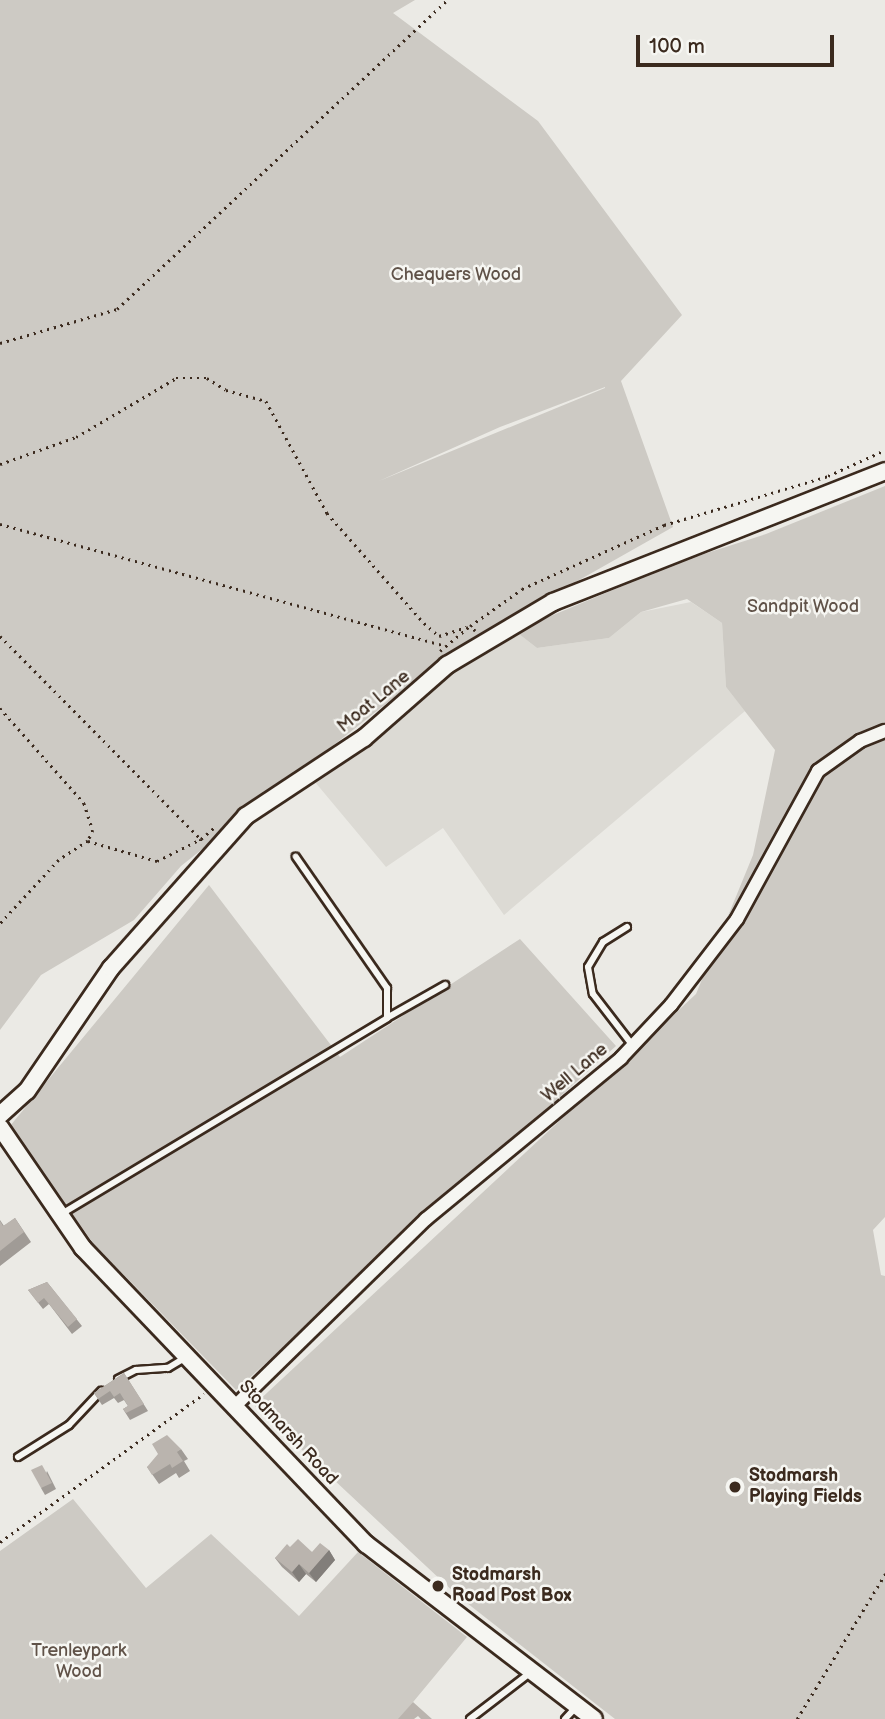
<!DOCTYPE html>
<html>
<head>
<meta charset="utf-8">
<style>
	body { margin:0 }
	#map { position:relative; width:885px; height:1719px; overflow:hidden; background:#ebeae5; font-family:"Balsamiq Sans",sans-serif }
	div>[style] { position:absolute }
	[style*='--x'] { left:calc(var(--x)*1px); top:calc(var(--y)*1px); width:calc(var(--w)*1px); rotate:calc(var(--a)*1deg) }
	.built>* { inset:0; background:#dcdad4 }
	.green>* { inset:0; background:#cdcac4 }
	.path>* { height:2.5px; margin-top:-1.25px; transform-origin:0; background:repeating-linear-gradient(90deg,#3b2a1e 0 2px,transparent 0 7px) }
	.roads { filter:drop-shadow(2px 0 #3b2a1e) drop-shadow(-2px 0 #3b2a1e) drop-shadow(0 2px #3b2a1e) drop-shadow(0 -2px #3b2a1e) }
	.service>* { height:6px; margin:-3px; padding:0 3px; transform-origin:3px; border-radius:3px; background:#f6f6f2 }
	.minor>* { height:12px; margin:-6px; padding:0 6px; transform-origin:6px; border-radius:6px; background:#f6f6f2 }
	.tertiary>* { height:16px; margin:-8px; padding:0 8px; transform-origin:8px; border-radius:8px; background:#f6f6f2 }
	.wall>* { inset:0; background:#a09b96 }
	.shaded-wall>* { inset:0; background:#827e7a }
	.building>* { inset:0; background:#bab4ae }
	.dots>* { width:19px; height:19px; translate:-50% -50%; box-sizing:border-box; border:4px solid #f6f6f2; border-radius:50% }
	span { translate:-50% -50%; white-space:nowrap; text-align:center; line-height:1.15; -webkit-text-stroke:5px #f6f6f2; paint-order:stroke }
	.park-label { font-size:18px; color:#605248 }
	.street-label { font-size:18px; color:#3b2a1e }
	.poi-label { font-size:18px; color:#3b2a1e; font-weight:700 }
	.left { translate:0 -50%; text-align:left }
	.scale { position:absolute; left:636px; top:35px; width:198px; height:32px; box-sizing:border-box; border:4px solid #3b2a1e; border-top:0; padding-left:9px; font-size:21px; line-height:24px; white-space:nowrap; color:#3b2a1e; -webkit-text-stroke:5px #f6f6f2; paint-order:stroke }
</style>
</head>
<body>
<div id="map">
	<div class="built">
		<i style="clip-path:polygon(691px 602px,722px 623px,726px 687px,745px 711px,504px 915px,443px 828px,386px 867px,315px 782px,447px 678px,515px 631px,537px 648px,609px 638px,641px 612px)"></i>
	</div>
	<div class="green">
		<i style="clip-path:polygon(evenodd,0 0,415px 0,393px 13px,538px 121px,682px 315px,621px 381px,673px 527px,450px 653px,181px 866px,134px 920px,41px 975px,0 1030px,0 0,605px 387px,605px 388px,379px 481px,500px 427px,605px 387px)"></i>
		<i style="clip-path:polygon(885px 486px,885px 1217px,873px 1230px,881px 1275px,885px 1276px,885px 1719px,615px 1719px,458px 1596px,254px 1405px,696px 994px,753px 855px,775px 750px,726px 687px,722px 623px,687px 599px,641px 612px,609px 638px,537px 648px,515px 631px,682px 561px,766px 534px)"></i>
		<i style="clip-path:polygon(209px 885px,340px 1057px,520px 939px,616px 1046px,236px 1390px,93px 1243px,10px 1126px)"></i>
		<i style="clip-path:polygon(73px 1499px,146px 1588px,211px 1534px,299px 1616px,358px 1552px,467px 1637px,399px 1719px,0 1719px,0 1551px)"></i>
	</div>
	<div class="path">
		<i style="--x:0;--y:343;--w:122;--a:-16.2"></i>
		<i style="--x:117;--y:309;--w:452;--a:-43.1"></i>
		<i style="--x:0;--y:464;--w:81;--a:-19.6"></i>
		<i style="--x:76;--y:437;--w:116;--a:-30.5"></i>
		<i style="--x:176;--y:378;--w:31;--a:0"></i>
		<i style="--x:207;--y:378;--w:22;--a:32"></i>
		<i style="--x:226;--y:390;--w:41;--a:15.4"></i>
		<i style="--x:266;--y:401;--w:128;--a:61.4"></i>
		<i style="--x:327;--y:513;--w:147;--a:48.6"></i>
		<i style="--x:424;--y:623;--w:20;--a:41"></i>
		<i style="--x:439;--y:636;--w:29;--a:-18"></i>
		<i style="--x:0;--y:524;--w:462;--a:15.3"></i>
		<i style="--x:475;--y:631;--w:7;--a:-135"></i>
		<i style="--x:470;--y:626;--w:64;--a:-35.4"></i>
		<i style="--x:522;--y:589;--w:156;--a:-24.3"></i>
		<i style="--x:664;--y:525;--w:171;--a:-16.6"></i>
		<i style="--x:828;--y:476;--w:63;--a:-24.5"></i>
		<i style="--x:0;--y:636;--w:286;--a:45.3"></i>
		<i style="--x:201;--y:839;--w:18;--a:-41"></i>
		<i style="--x:440;--y:651;--w:39;--a:-40"></i>
		<i style="--x:0;--y:708;--w:127;--a:48.5"></i>
		<i style="--x:84;--y:803;--w:28;--a:72"></i>
		<i style="--x:93;--y:830;--w:12;--a:114"></i>
		<i style="--x:88;--y:841;--w:35;--a:147"></i>
		<i style="--x:59;--y:860;--w:87;--a:132.7"></i>
		<i style="--x:88;--y:841;--w:72;--a:16.2"></i>
		<i style="--x:157;--y:861;--w:49;--a:-26.6"></i>
		<i style="--x:201;--y:839;--w:6;--a:99"></i>
		<i style="--x:0;--y:1542;--w:252;--a:-36"></i>
		<i style="--x:797;--y:1719;--w:170;--a:-58.7"></i>
	</div>
	<div class="roads">
		<div class="service">
			<i style="--x:627;--y:927;--w:28;--a:148"></i>
			<i style="--x:603;--y:942;--w:29;--a:121"></i>
			<i style="--x:588;--y:967;--w:27;--a:80"></i>
			<i style="--x:593;--y:994;--w:66;--a:52.4"></i>
			<i style="--x:387;--y:1018;--w:67;--a:-29.6"></i>
			<i style="--x:63;--y:1213;--w:378;--a:-31"></i>
			<i style="--x:387;--y:1018;--w:30;--a:-90"></i>
			<i style="--x:387;--y:988;--w:160;--a:-124.8"></i>
			<i style="--x:118;--y:1379;--w:20;--a:-27"></i>
			<i style="--x:136;--y:1370;--w:32;--a:-4"></i>
			<i style="--x:168;--y:1368;--w:21;--a:-31"></i>
			<i style="--x:18;--y:1457;--w:60;--a:-32.1"></i>
			<i style="--x:69;--y:1425;--w:47;--a:-46.7"></i>
			<i style="--x:470;--y:1719;--w:77;--a:-37.6"></i>
			<i style="--x:565;--y:1719;--w:16;--a:-47"></i>
		</div>
		<div class="minor">
			<i style="--x:236;--y:1405;--w:266;--a:-44.4"></i>
			<i style="--x:426;--y:1219;--w:253;--a:-39.5"></i>
			<i style="--x:621;--y:1058;--w:73;--a:-46.7"></i>
			<i style="--x:671;--y:1005;--w:108;--a:-52.5"></i>
			<i style="--x:737;--y:919;--w:169;--a:-61.3"></i>
			<i style="--x:818;--y:771;--w:52;--a:-35.5"></i>
			<i style="--x:860;--y:741;--w:27;--a:-22"></i>
		</div>
		<div class="tertiary">
			<i style="--x:0;--y:1115;--w:36;--a:-42"></i>
			<i style="--x:27;--y:1091;--w:149;--a:-55.7"></i>
			<i style="--x:111;--y:968;--w:203;--a:-48.4"></i>
			<i style="--x:246;--y:816;--w:141;--a:-33.5"></i>
			<i style="--x:364;--y:738;--w:111;--a:-41.3"></i>
			<i style="--x:447;--y:665;--w:123;--a:-30.7"></i>
			<i style="--x:553;--y:602;--w:357;--a:-21.5"></i>
			<i style="--x:0;--y:1127;--w:147;--a:55.6"></i>
			<i style="--x:83;--y:1248;--w:410;--a:46.3"></i>
			<i style="--x:366;--y:1544;--w:287;--a:37.5"></i>
		</div>
	</div>
	<div class="wall">
		<i style="clip-path:polygon(15px 1218px,31px 1242px,0 1266px,0 1220px,4px 1226px)"></i>
		<i style="clip-path:polygon(47px 1282px,82px 1326px,72px 1334px,49px 1304px,43px 1309px,28px 1290px)"></i>
		<i style="clip-path:polygon(124px 1373px,148px 1411px,130px 1420px,123px 1409px,128px 1406px,124px 1400px,118px 1403px,114px 1398px,102px 1405px,94px 1393px)"></i>
		<i style="clip-path:polygon(181px 1449px,188px 1459px,184px 1461px,190px 1471px,179px 1478px,176px 1473px,159px 1484px,147px 1467px)"></i>
		<i style="clip-path:polygon(47px 1471px,56px 1489px,45px 1495px,41px 1488px)"></i>
		<i style="clip-path:polygon(290px 1547px,312px 1552px,329px 1550px,335px 1560px,316px 1582px,306px 1574px,299px 1582px,282px 1567px,275px 1558px)"></i>
	</div>
	<div class="shaded-wall">
		<i style="clip-path:polygon(329px 1550px,335px 1560px,316px 1582px,309px 1573px)"></i>
		<i style="clip-path:polygon(299px 1564px,306px 1574px,299px 1582px,292px 1572px)"></i>
	</div>
	<div class="building">
		<i style="clip-path:polygon(15px 1218px,24px 1232px,0 1251px,0 1221px,3px 1226px)"></i>
		<i style="clip-path:polygon(47px 1282px,77px 1319px,68px 1327px,44px 1298px,38px 1303px,28px 1290px)"></i>
		<i style="clip-path:polygon(124px 1373px,144px 1404px,126px 1413px,123px 1409px,128px 1406px,120px 1393px,114px 1397px,110px 1391px,98px 1399px,94px 1393px)"></i>
		<i style="clip-path:polygon(167px 1435px,181px 1449px,177px 1452px,183px 1461px,172px 1468px,170px 1464px,152px 1475px,147px 1467px,158px 1454px,152px 1444px)"></i>
		<i style="clip-path:polygon(42px 1465px,52px 1483px,41px 1488px,31px 1470px)"></i>
		<i style="clip-path:polygon(298px 1539px,312px 1552px,320px 1543px,329px 1550px,309px 1573px,299px 1564px,292px 1572px,275px 1558px,287px 1544px,290px 1547px)"></i>
		<i style="clip-path:polygon(413px 1702px,432px 1719px,421px 1719px,418px 1716px,414px 1719px,398px 1719px)"></i>
	</div>
	<div class="dots">
		<i style="left:735px;top:1487px;background:#3b2a1e"></i>
		<i style="left:438px;top:1586px;background:#3b2a1e"></i>
	</div>
	<div class="park-label">
		<span style="left:456px;top:275px">Chequers Wood</span>
		<span style="left:803px;top:607px">Sandpit Wood</span>
		<span style="left:79px;top:1662px">Trenleypark<br>Wood</span>
	</div>
	<div class="street-label">
		<span style="left:374px;top:702px;rotate:-39deg">Moat Lane</span>
		<span style="left:575px;top:1073px;rotate:-40deg">Well Lane</span>
		<span style="left:288px;top:1433px;rotate:47deg">Stodmarsh Road</span>
	</div>
	<div class="poi-label">
		<span class="left" style="left:749px;top:1487px">Stodmarsh<br>Playing Fields</span>
		<span class="left" style="left:452px;top:1586px">Stodmarsh<br>Road Post Box</span>
	</div>
	<div class="scale">100 m</div>
</div>
</body>
</html>
